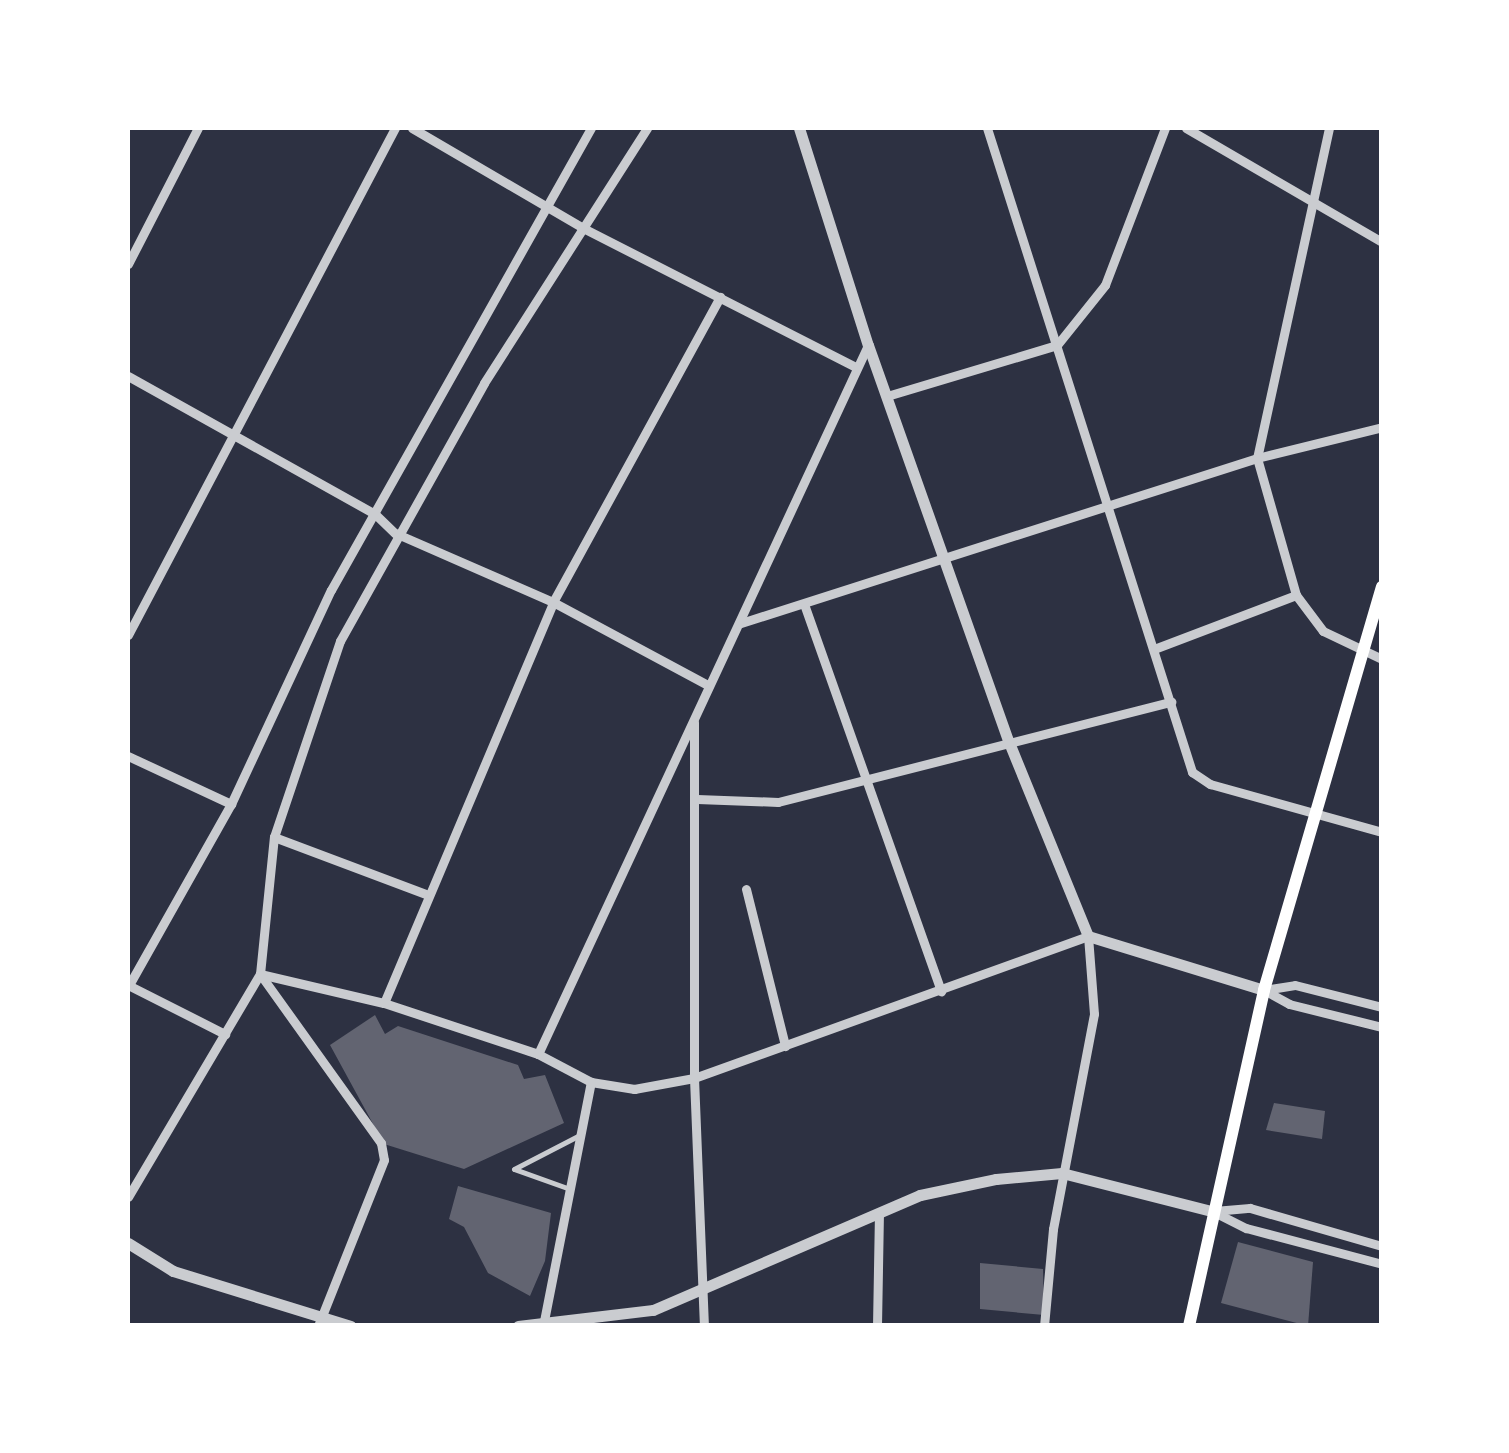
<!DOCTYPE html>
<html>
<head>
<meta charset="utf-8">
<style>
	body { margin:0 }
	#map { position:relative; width:1509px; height:1453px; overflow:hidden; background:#2d3142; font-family:"Public Sans",sans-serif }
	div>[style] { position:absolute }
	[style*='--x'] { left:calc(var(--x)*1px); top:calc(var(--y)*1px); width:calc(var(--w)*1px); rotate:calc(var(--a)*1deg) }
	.building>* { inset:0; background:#626471 }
	.service>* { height:5px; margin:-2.5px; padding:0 2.5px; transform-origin:2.5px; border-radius:2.5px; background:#caccd0 }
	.minor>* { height:9px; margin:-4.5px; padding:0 4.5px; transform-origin:4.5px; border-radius:4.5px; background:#caccd0 }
	.tertiary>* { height:11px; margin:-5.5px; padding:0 5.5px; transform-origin:5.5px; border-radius:5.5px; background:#caccd0 }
	.secondary>* { height:12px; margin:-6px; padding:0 6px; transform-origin:6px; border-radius:6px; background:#fff }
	span { translate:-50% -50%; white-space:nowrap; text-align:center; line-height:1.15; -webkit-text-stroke:10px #fff; paint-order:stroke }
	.frame { position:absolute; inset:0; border:130px solid #fff; pointer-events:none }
</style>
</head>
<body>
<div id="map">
	<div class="building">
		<i style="clip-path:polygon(375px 1015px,385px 1034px,398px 1026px,518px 1065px,524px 1079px,545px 1075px,564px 1123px,464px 1169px,384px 1144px,330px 1045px)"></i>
		<i style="clip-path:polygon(1274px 1103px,1325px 1111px,1322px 1139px,1266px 1130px)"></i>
		<i style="clip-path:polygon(458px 1186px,551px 1213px,545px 1261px,530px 1296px,488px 1273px,464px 1227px,449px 1219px)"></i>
		<i style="clip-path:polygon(1238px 1242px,1313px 1262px,1308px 1326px,1221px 1303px)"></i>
		<i style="clip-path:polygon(980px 1263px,1043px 1269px,1044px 1315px,980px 1309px)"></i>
	</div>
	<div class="service">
		<i style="--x:570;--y:1189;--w:59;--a:-160.3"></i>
		<i style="--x:514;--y:1169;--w:74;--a:-27.3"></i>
	</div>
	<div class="minor">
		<i style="--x:412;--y:128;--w:198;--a:30.3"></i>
		<i style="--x:583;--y:228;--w:306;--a:27"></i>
		<i style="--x:987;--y:128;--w:676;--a:72.34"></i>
		<i style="--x:1192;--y:772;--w:22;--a:34"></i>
		<i style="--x:1210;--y:784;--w:179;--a:15.6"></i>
		<i style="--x:1186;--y:128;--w:227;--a:30.2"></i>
		<i style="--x:1329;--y:128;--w:338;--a:102.3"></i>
		<i style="--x:1257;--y:458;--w:142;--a:74.1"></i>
		<i style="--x:1296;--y:595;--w:45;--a:53.1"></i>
		<i style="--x:1323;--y:631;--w:65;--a:25.4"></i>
		<i style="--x:128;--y:264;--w:153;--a:-62.8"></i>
		<i style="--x:128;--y:376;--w:283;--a:29.2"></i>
		<i style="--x:375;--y:514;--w:28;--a:44"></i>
		<i style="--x:395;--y:533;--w:172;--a:23.6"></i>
		<i style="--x:553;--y:602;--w:176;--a:28.2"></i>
		<i style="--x:887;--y:396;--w:177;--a:-16.7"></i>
		<i style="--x:1057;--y:345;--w:77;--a:-51.3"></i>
		<i style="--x:1105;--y:285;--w:168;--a:-69.1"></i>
		<i style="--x:804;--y:604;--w:411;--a:70.5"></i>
		<i style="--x:741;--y:623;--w:542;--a:-17.73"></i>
		<i style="--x:1257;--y:458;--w:129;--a:-13.9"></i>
		<i style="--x:128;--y:635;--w:573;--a:-62.23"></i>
		<i style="--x:1154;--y:649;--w:152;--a:-20.8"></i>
		<i style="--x:694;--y:722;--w:356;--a:90"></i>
		<i style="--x:694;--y:1078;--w:248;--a:87.7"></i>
		<i style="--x:128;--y:756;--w:114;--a:25"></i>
		<i style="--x:697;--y:799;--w:81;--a:2.1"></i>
		<i style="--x:778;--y:802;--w:406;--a:-14.3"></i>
		<i style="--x:274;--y:837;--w:162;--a:20.6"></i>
		<i style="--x:746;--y:889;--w:162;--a:76"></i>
		<i style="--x:260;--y:974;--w:127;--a:13.2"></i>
		<i style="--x:384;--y:1003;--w:162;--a:18.3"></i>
		<i style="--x:538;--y:1054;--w:60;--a:27.8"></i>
		<i style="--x:591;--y:1082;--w:44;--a:9.2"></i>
		<i style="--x:634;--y:1089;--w:61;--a:-10.4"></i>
		<i style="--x:694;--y:1078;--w:419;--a:-19.8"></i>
		<i style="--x:1088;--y:936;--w:78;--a:85.6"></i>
		<i style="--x:1094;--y:1014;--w:219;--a:100.8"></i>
		<i style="--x:1053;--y:1229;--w:97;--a:95.3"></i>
		<i style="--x:260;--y:974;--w:208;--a:54.4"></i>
		<i style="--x:381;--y:1143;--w:17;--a:80"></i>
		<i style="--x:384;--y:1160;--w:179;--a:111.7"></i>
		<i style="--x:128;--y:985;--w:109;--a:26.8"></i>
		<i style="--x:129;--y:985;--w:208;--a:-60.6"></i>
		<i style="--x:231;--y:804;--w:236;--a:-65"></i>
		<i style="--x:331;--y:590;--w:530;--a:-60.63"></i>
		<i style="--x:1264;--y:990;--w:29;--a:29"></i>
		<i style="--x:1289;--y:1004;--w:96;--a:13.9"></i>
		<i style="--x:1264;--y:990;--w:31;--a:-9"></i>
		<i style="--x:1295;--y:985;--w:90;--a:14.2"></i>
		<i style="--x:384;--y:1003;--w:435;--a:-67.1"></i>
		<i style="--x:553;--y:602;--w:348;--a:-61.3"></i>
		<i style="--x:538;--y:1054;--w:782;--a:-65.04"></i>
		<i style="--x:128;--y:1197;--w:259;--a:-59.4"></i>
		<i style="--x:260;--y:974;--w:138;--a:-84.2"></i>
		<i style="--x:274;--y:837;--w:207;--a:-71.4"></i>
		<i style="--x:340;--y:641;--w:295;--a:-60.8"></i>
		<i style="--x:484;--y:383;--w:303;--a:-57.4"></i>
		<i style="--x:1214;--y:1211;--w:36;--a:-5"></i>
		<i style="--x:1250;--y:1208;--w:137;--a:16.1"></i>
		<i style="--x:1214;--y:1212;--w:36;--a:27"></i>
		<i style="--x:1246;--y:1228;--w:141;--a:14.8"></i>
		<i style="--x:543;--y:1326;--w:249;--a:-78.9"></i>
		<i style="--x:877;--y:1326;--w:113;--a:-89"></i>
	</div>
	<div class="tertiary">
		<i style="--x:799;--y:128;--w:228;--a:72.4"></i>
		<i style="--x:868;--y:345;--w:419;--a:70.5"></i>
		<i style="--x:1008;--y:740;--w:212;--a:67.8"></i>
		<i style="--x:1088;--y:936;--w:184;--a:17.1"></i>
		<i style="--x:128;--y:1243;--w:53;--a:31.9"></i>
		<i style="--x:173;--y:1271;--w:186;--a:17.2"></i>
		<i style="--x:518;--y:1326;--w:136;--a:-6.8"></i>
		<i style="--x:653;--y:1310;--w:291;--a:-23.3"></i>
		<i style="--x:920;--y:1195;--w:78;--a:-11.9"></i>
		<i style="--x:996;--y:1179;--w:66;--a:-5.2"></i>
		<i style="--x:1062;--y:1173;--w:154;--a:14.3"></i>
	</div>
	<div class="secondary">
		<i style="--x:1189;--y:1326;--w:344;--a:-77.4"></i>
		<i style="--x:1264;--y:990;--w:420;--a:-73.7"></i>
	</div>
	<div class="frame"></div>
</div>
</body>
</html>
